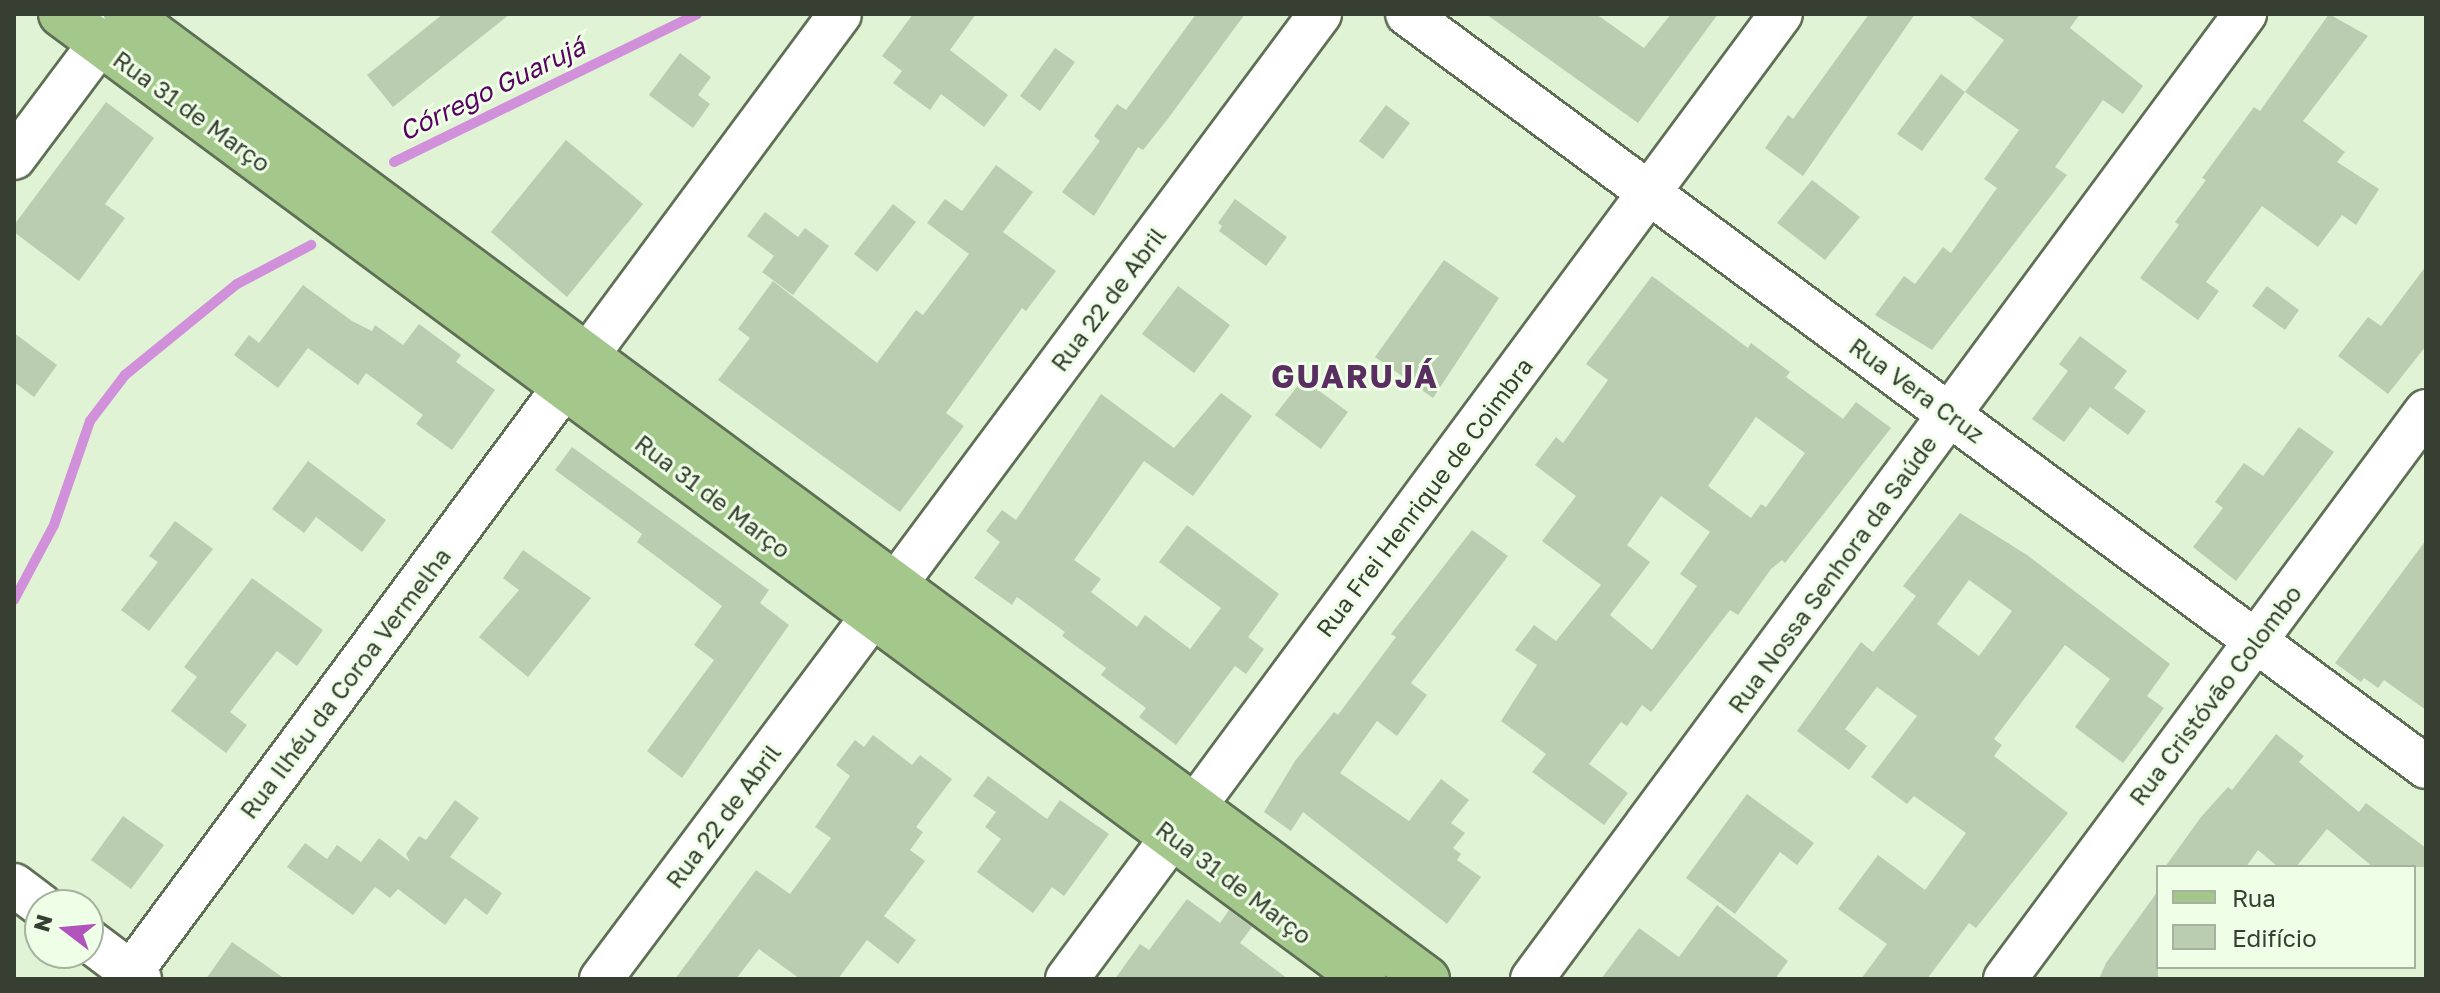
<!DOCTYPE html>
<html>
<head>
<meta charset="utf-8">
<style>
	body { margin:0 }
	#map { position:relative; width:2440px; height:993px; overflow:hidden; background:#e0f3d5; font-family:"Golos Text",sans-serif }
	div>[style] { position:absolute }
	[style*='--x'] { left:calc(var(--x)*1px); top:calc(var(--y)*1px); width:calc(var(--w)*1px); rotate:calc(var(--a)*1deg) }
	.stream>* { height:10px; margin:-5px; padding:0 5px; transform-origin:5px; border-radius:5px; background:#d190da }
	.building>* { inset:0; background:#bbcdb0 }
	.roads { filter:drop-shadow(2px 0 #5e6f55) drop-shadow(-2px 0 #5e6f55) drop-shadow(0 2px #5e6f55) drop-shadow(0 -2px #5e6f55) }
	.minor>* { height:42px; margin:-21px; padding:0 21px; transform-origin:21px; border-radius:21px; background:#fff }
	.major>* { height:44px; margin:-22px; padding:0 22px; transform-origin:22px; border-radius:22px; background:#a4c78b }
	span { translate:-50% -50%; white-space:nowrap; text-align:center; line-height:1.15; -webkit-text-stroke:6px #efffe7; paint-order:stroke }
	.street-label { font-size:24px; color:#373e32 }
	.water-label { font-size:26px; color:#580162; font-style:italic }
	.district-label { font-size:32px; color:#5b2e61; font-weight:700; letter-spacing:2px }
	.frame { position:absolute; inset:0; border:16px solid #373e32; pointer-events:none }
	.legend { position:absolute; left:2156px; top:865px; width:260px; height:104px; box-sizing:border-box; background:#efffe7; border:2px solid #a5b29f; margin:0; padding:10px 14px; list-style:none; font-size:24px; color:#373e32 }
	.legend li { display:flex; align-items:center; gap:16px; height:40px }
	.legend b { width:40px; border:2px solid #a5b29f }
	.north { position:absolute; left:24px; top:889px; width:80px; height:80px; box-sizing:border-box; background:#efffe7; border:2px solid #a5b29f; border-radius:50%; rotate:286deg; font-size:22px; font-weight:700; line-height:32px; text-align:center; color:#373e32 }
	.north::after { content:''; display:block; margin:auto; width:28px; height:36px; background:#b053bd; clip-path:polygon(50% 0,100% 100%,50% 72%,0 100%) }
</style>
</head>
<body>
<div id="map">
	<div class="stream">
		<i style="--x:394;--y:162;--w:337;--a:-26"></i>
		<i style="--x:14;--y:600;--w:85;--a:-61.9"></i>
		<i style="--x:54;--y:525;--w:110;--a:-70.9"></i>
		<i style="--x:90;--y:421;--w:58;--a:-52.7"></i>
		<i style="--x:125;--y:375;--w:144;--a:-39.1"></i>
		<i style="--x:237;--y:284;--w:84;--a:-27.8"></i>
	</div>
	<div class="building">
		<i style="clip-path:polygon(443px 14px,510px 14px,393px 107px,367px 75px)"></i>
		<i style="clip-path:polygon(913px 14px,976px 14px,950px 50px,1008px 95px,984px 127px,941px 94px,930px 110px,893px 83px,902px 71px,882px 56px)"></i>
		<i style="clip-path:polygon(1196px 14px,1245px 14px,1167px 120px,1143px 150px,1138px 147px,1094px 216px,1062px 192px,1100px 141px,1094px 136px,1117px 104px,1126px 110px)"></i>
		<i style="clip-path:polygon(1486px 14px,1596px 14px,1644px 48px,1671px 14px,1718px 14px,1638px 123px)"></i>
		<i style="clip-path:polygon(1869px 14px,1915px 14px,1803px 176px,1765px 148px,1788px 115px,1793px 119px)"></i>
		<i style="clip-path:polygon(1967px 14px,2080px 14px,2070px 28px,2143px 86px,2123px 114px,2103px 100px,2055px 167px,2067px 175px,1932px 350px,1875px 315px,1904px 276px,1915px 284px,1943px 247px,1951px 253px,1997px 188px,1984px 179px,2019px 130px,1965px 92px,1922px 151px,1897px 134px,1941px 74px,1965px 92px,2004px 40px)"></i>
		<i style="clip-path:polygon(2329px 14px,2368px 36px,2303px 121px,2345px 152px,2337px 162px,2379px 189px,2356px 225px,2342px 215px,2318px 247px,2262px 206px,2206px 282px,2219px 291px,2198px 320px,2140px 278px,2179px 225px,2175px 222px,2206px 180px,2202px 178px,2254px 107px,2260px 111px)"></i>
		<i style="clip-path:polygon(1055px 48px,1075px 62px,1040px 111px,1020px 96px)"></i>
		<i style="clip-path:polygon(680px 53px,711px 77px,698px 95px,710px 104px,693px 128px,649px 95px)"></i>
		<i style="clip-path:polygon(106px 102px,154px 138px,105px 204px,125px 218px,79px 281px,14px 232px,14px 225px)"></i>
		<i style="clip-path:polygon(1386px 105px,1410px 123px,1383px 159px,1359px 141px)"></i>
		<i style="clip-path:polygon(566px 140px,643px 204px,567px 297px,491px 232px)"></i>
		<i style="clip-path:polygon(996px 165px,1033px 192px,1003px 232px,1056px 271px,1026px 311px,1022px 308px,946px 413px,964px 426px,900px 512px,718px 380px,750px 338px,738px 329px,773px 281px,877px 363px,916px 310px,923px 315px,969px 254px,927px 223px,945px 199px,962px 211px)"></i>
		<i style="clip-path:polygon(1812px 180px,1860px 217px,1825px 260px,1777px 223px)"></i>
		<i style="clip-path:polygon(1235px 199px,1287px 237px,1266px 266px,1219px 231px,1222px 226px,1218px 223px)"></i>
		<i style="clip-path:polygon(893px 204px,916px 222px,877px 272px,854px 254px)"></i>
		<i style="clip-path:polygon(765px 212px,798px 237px,805px 228px,829px 246px,793px 295px,762px 272px,774px 256px,747px 236px)"></i>
		<i style="clip-path:polygon(1444px 260px,1499px 298px,1433px 398px,1375px 357px)"></i>
		<i style="clip-path:polygon(2426px 266px,2426px 346px,2388px 394px,2338px 356px,2368px 317px,2381px 326px)"></i>
		<i style="clip-path:polygon(evenodd,1652px 276px,1748px 348px,1751px 343px,1790px 372px,1786px 377px,1843px 419px,1856px 402px,1891px 428px,1785px 563px,1782px 560px,1771px 569px,1738px 615px,1730px 610px,1651px 712px,1642px 705px,1627px 726px,1621px 722px,1589px 764px,1628px 793px,1604px 825px,1532px 772px,1546px 754px,1501px 721px,1537px 665px,1515px 650px,1534px 625px,1556px 641px,1601px 585px,1542px 541px,1576px 496px,1535px 465px,1556px 437px,1563px 443px,1608px 380px,1586px 364px,1652px 276px,1756px 417px,1805px 453px,1766px 507px,1761px 504px,1751px 518px,1708px 486px,1756px 417px,1652px 276px,1661px 496px,1710px 532px,1680px 574px,1697px 586px,1652px 650px,1610px 615px,1650px 562px,1627px 545px,1661px 496px)"></i>
		<i style="clip-path:polygon(303px 285px,352px 321px,372px 331px,375px 325px,403px 345px,419px 324px,461px 355px,456px 362px,495px 390px,452px 450px,416px 424px,423px 415px,366px 373px,358px 385px,308px 348px,278px 388px,234px 355px,249px 335px,259px 343px)"></i>
		<i style="clip-path:polygon(1178px 286px,1230px 325px,1194px 373px,1142px 334px)"></i>
		<i style="clip-path:polygon(2267px 286px,2299px 310px,2285px 330px,2252px 306px)"></i>
		<i style="clip-path:polygon(14px 333px,57px 365px,34px 397px,14px 382px)"></i>
		<i style="clip-path:polygon(2080px 336px,2127px 371px,2114px 388px,2146px 411px,2128px 435px,2090px 407px,2064px 442px,2032px 419px,2068px 371px,2059px 364px)"></i>
		<i style="clip-path:polygon(1303px 379px,1348px 412px,1321px 449px,1275px 415px)"></i>
		<i style="clip-path:polygon(1221px 393px,1252px 416px,1193px 496px,1144px 461px,1074px 560px,1101px 579px,1091px 592px,1137px 627px,1145px 615px,1190px 649px,1221px 608px,1159px 562px,1187px 525px,1279px 594px,1248px 637px,1264px 649px,1246px 674px,1235px 666px,1176px 745px,1139px 717px,1146px 708px,1101px 675px,1106px 668px,1062px 636px,1065px 632px,1017px 597px,1012px 605px,974px 578px,1000px 542px,986px 531px,1002px 510px,1016px 520px,1101px 394px,1174px 448px)"></i>
		<i style="clip-path:polygon(2299px 427px,2334px 452px,2236px 581px,2193px 547px,2223px 508px,2215px 502px,2244px 463px,2263px 476px)"></i>
		<i style="clip-path:polygon(572px 447px,769px 590px,760px 603px,789px 625px,682px 778px,647px 751px,714px 660px,694px 645px,722px 606px,637px 542px,642px 534px,555px 470px)"></i>
		<i style="clip-path:polygon(308px 461px,386px 520px,362px 552px,316px 517px,304px 533px,272px 509px)"></i>
		<i style="clip-path:polygon(evenodd,1960px 513px,2027px 555px,2170px 664px,2147px 696px,2164px 708px,2123px 763px,2075px 727px,2110px 679px,2065px 645px,1994px 739px,2002px 745px,1994px 756px,2068px 813px,1976px 928px,1969px 923px,1927px 979px,1861px 979px,1887px 944px,1838px 909px,1878px 855px,1925px 890px,1966px 833px,1914px 796px,1907px 804px,1871px 777px,1917px 716px,1877px 687px,1845px 729px,1867px 746px,1849px 770px,1797px 731px,1861px 642px,1873px 652px,1916px 596px,1903px 586px,1960px 513px,1969px 580px,2012px 611px,1979px 656px,1937px 624px,1969px 580px)"></i>
		<i style="clip-path:polygon(175px 521px,213px 549px,149px 631px,121px 610px,158px 562px,149px 556px)"></i>
		<i style="clip-path:polygon(1472px 530px,1508px 556px,1411px 683px,1427px 695px,1397px 736px,1377px 721px,1340px 773px,1409px 821px,1441px 779px,1469px 800px,1451px 823px,1465px 833px,1453px 848px,1461px 854px,1457px 860px,1481px 877px,1447px 924px,1303px 812px,1291px 831px,1264px 812px,1295px 761px,1334px 712px,1338px 715px,1396px 637px,1391px 634px)"></i>
		<i style="clip-path:polygon(2426px 540px,2426px 710px,2384px 680px,2378px 688px,2364px 678px,2361px 682px,2335px 663px)"></i>
		<i style="clip-path:polygon(523px 550px,591px 598px,528px 677px,479px 637px,519px 590px,503px 578px)"></i>
		<i style="clip-path:polygon(252px 578px,323px 630px,297px 666px,277px 651px,230px 712px,247px 725px,226px 753px,171px 711px,197px 677px,184px 667px)"></i>
		<i style="clip-path:polygon(2276px 734px,2304px 756px,2299px 762px,2359px 812px,2366px 803px,2426px 848px,2426px 867px,2373px 867px,2327px 829px,2296px 867px,2278px 867px,2258px 850px,2246px 867px,2165px 867px,2201px 817px,2228px 787px,2232px 790px)"></i>
		<i style="clip-path:polygon(873px 735px,912px 765px,920px 755px,952px 779px,916px 827px,923px 832px,910px 850px,925px 861px,884px 916px,916px 940px,898px 964px,867px 940px,838px 979px,800px 979px,759px 949px,736px 979px,675px 979px,756px 870px,790px 894px,831px 838px,815px 827px,850px 776px,836px 765px,855px 740px,864px 747px)"></i>
		<i style="clip-path:polygon(988px 776px,1047px 819px,1060px 800px,1109px 834px,1064px 896px,1052px 887px,1033px 913px,977px 872px,1001px 839px,985px 827px,996px 812px,973px 796px)"></i>
		<i style="clip-path:polygon(1747px 794px,1814px 843px,1797px 865px,1780px 852px,1735px 914px,1686px 878px)"></i>
		<i style="clip-path:polygon(455px 800px,479px 818px,450px 857px,502px 893px,487px 915px,465px 898px,445px 925px,398px 889px,390px 898px,375px 887px,353px 915px,287px 867px,305px 843px,327px 859px,337px 845px,361px 862px,379px 838px,410px 862px,406px 854px,419px 836px,426px 840px)"></i>
		<i style="clip-path:polygon(123px 816px,164px 845px,131px 889px,91px 860px)"></i>
		<i style="clip-path:polygon(2158px 891px,2158px 979px,2099px 979px,2106px 963px)"></i>
		<i style="clip-path:polygon(1187px 899px,1220px 923px,1229px 910px,1252px 927px,1240px 943px,1288px 979px,1115px 979px,1140px 944px,1149px 950px)"></i>
		<i style="clip-path:polygon(1717px 905px,1788px 961px,1775px 979px,1601px 979px,1639px 928px,1679px 957px)"></i>
		<i style="clip-path:polygon(232px 942px,285px 979px,206px 979px)"></i>
	</div>
	<div class="roads">
		<div class="minor">
			<i style="--x:1407;--y:14;--w:1267;--a:36.46"></i>
			<i style="--x:14;--y:158;--w:179;--a:-53.2"></i>
			<i style="--x:587;--y:356;--w:425;--a:-53.5"></i>
			<i style="--x:895;--y:585;--w:712;--a:-53.34"></i>
			<i style="--x:14;--y:885;--w:34;--a:37"></i>
			<i style="--x:88;--y:940;--w:65;--a:36.9"></i>
			<i style="--x:126;--y:979;--w:736;--a:-53.5"></i>
			<i style="--x:601;--y:979;--w:454;--a:-53.2"></i>
			<i style="--x:1067;--y:979;--w:1200;--a:-53.5"></i>
			<i style="--x:1532;--y:979;--w:1200;--a:-53.54"></i>
			<i style="--x:2005;--y:979;--w:707;--a:-53.45"></i>
		</div>
		<div class="major">
			<i style="--x:61;--y:14;--w:1621;--a:36.52"></i>
			<i style="--x:126;--y:14;--w:1620;--a:36.57"></i>
		</div>
	</div>
	<div class="street-label">
		<span style="left:192px;top:111px;rotate:36deg">Rua 31 de Março</span>
		<span style="left:1108px;top:299px;rotate:-53deg">Rua 22 de Abril</span>
		<span style="left:1917px;top:390px;rotate:36deg">Rua Vera Cruz</span>
		<span style="left:713px;top:496px;rotate:37deg">Rua 31 de Março</span>
		<span style="left:1424px;top:497px;rotate:-53deg">Rua Frei Henrique de Coimbra</span>
		<span style="left:1832px;top:574px;rotate:-54deg">Rua Nossa Senhora da Saúde</span>
		<span style="left:345px;top:683px;rotate:-53deg">Rua Ilhéu da Coroa Vermelha</span>
		<span style="left:2215px;top:695px;rotate:-53deg">Rua Cristóvão Colombo</span>
		<span style="left:723px;top:816px;rotate:-53deg">Rua 22 de Abril</span>
		<span style="left:1234px;top:882px;rotate:37deg">Rua 31 de Março</span>
	</div>
	<div class="water-label">
		<span style="left:492px;top:89px;rotate:-26deg">Córrego Guarujá</span>
	</div>
	<div class="district-label">
		<span style="left:1355px;top:376px">GUARUJÁ</span>
	</div>
	<div class="frame"></div>
	<ul class="legend">
	<li><b style="height:10px;background:#a4c78b"></b>Rua</li>
	<li><b style="height:22px;background:#bbcdb0"></b>Edifício</li>
	</ul>
	<div class="north">N</div>
</div>
</body>
</html>
